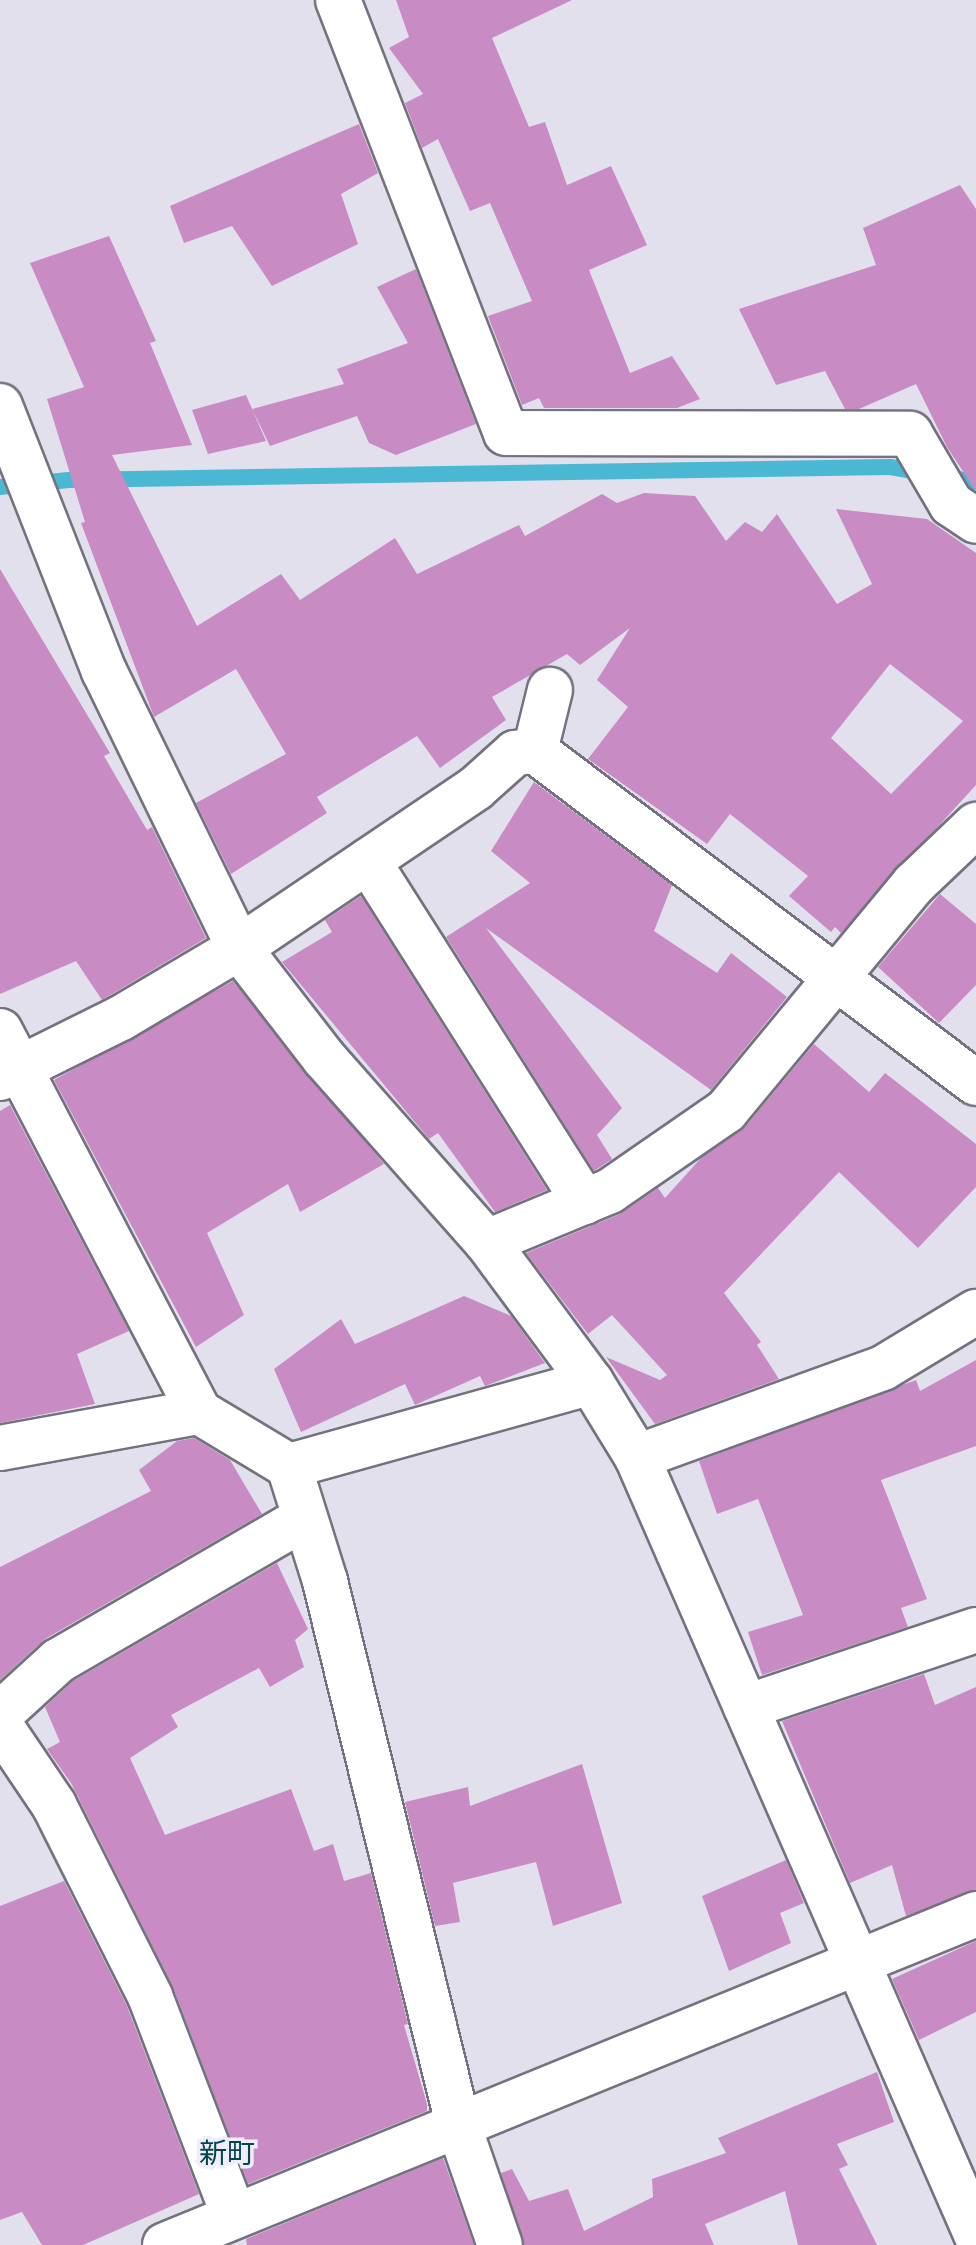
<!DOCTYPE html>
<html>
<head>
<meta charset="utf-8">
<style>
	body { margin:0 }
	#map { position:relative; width:976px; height:2245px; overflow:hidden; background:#e3e0ed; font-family:Helvetica,"Noto Sans JP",sans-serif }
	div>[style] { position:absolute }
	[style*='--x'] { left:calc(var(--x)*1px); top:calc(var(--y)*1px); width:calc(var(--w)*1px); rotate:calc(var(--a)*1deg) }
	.stream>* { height:16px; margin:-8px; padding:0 8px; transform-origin:8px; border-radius:8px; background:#4bb8d3 }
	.building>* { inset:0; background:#c88bc3 }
	.roads { filter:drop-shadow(2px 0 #74727e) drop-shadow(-2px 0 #74727e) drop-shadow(0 2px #74727e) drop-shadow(0 -2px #74727e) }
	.minor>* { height:44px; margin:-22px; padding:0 22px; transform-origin:22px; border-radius:22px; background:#fff }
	span { translate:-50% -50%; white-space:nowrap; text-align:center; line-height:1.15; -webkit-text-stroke:7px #f0edfa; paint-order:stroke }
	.quarter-label { font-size:28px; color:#03464c }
</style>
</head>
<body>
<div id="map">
	<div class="stream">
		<i style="--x:0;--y:487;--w:69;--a:-5.8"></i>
		<i style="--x:69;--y:480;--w:821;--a:-0.91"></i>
		<i style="--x:890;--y:467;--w:87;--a:9.9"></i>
	</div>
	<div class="building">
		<i style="clip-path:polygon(396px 0,572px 0,492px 38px,529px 127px,545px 122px,567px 185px,611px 166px,647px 245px,589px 270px,630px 373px,672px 356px,700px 399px,677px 408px,544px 408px,539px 398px,522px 405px,488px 316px,532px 301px,490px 203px,470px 211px,438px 139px,422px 148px,405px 103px,423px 94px,389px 48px,409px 37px)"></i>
		<i style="clip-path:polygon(359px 124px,378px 173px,341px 194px,358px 244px,272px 286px,232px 226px,184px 243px,170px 206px)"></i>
		<i style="clip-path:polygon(960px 185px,976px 209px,976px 491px,947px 447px,916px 384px,859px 409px,845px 409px,825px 371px,776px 385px,739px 309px,876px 265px,863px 228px)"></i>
		<i style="clip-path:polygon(evenodd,109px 236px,156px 341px,150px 343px,192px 445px,112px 455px,197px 626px,281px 574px,300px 600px,395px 538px,417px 574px,519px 525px,525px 536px,602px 494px,617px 503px,644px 493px,695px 496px,726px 541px,745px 522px,762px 532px,777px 514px,837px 604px,872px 584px,836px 509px,927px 519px,976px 553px,976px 785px,841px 933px,835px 927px,831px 932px,789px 896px,808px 876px,730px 814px,707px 844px,588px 759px,628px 707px,597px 680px,630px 628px,580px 665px,567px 654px,492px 697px,506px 720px,440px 768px,417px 736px,317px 797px,327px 813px,231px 874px,196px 803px,286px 754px,236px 669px,154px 717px,81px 523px,85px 522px,47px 399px,84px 387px,30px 263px,109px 236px,890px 664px,963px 721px,891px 794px,831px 738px,890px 664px)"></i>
		<i style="clip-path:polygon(416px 269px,476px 424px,396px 455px,369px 443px,357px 416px,270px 446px,252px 409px,344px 384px,337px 369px,408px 343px,377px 287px)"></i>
		<i style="clip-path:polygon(246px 395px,266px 441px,208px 454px,192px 410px)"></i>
		<i style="clip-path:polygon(0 569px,110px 753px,104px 756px,147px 830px,152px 827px,206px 938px,102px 1000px,76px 961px,0 994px)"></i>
		<i style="clip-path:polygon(534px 782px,672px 885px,654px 931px,717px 973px,731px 953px,787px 997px,711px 1090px,486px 928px,622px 1108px,597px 1135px,612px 1159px,594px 1171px,446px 937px,530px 883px,491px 851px)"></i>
		<i style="clip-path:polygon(940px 894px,976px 924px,976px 985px,939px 1023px,878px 967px)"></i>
		<i style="clip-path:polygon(361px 896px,547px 1190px,495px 1212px,438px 1133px,429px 1139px,282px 962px,332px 932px,325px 920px)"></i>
		<i style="clip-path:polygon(233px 981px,384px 1164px,300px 1212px,288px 1184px,207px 1233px,244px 1315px,196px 1347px,54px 1080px)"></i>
		<i style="clip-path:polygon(814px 1044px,869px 1092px,885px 1073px,976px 1144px,976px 1187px,918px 1248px,839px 1172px,724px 1293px,761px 1342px,757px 1345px,779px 1379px,655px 1424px,606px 1357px,660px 1380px,667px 1375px,612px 1315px,588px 1334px,526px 1253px,620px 1214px,658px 1188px,665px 1198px,701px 1158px,745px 1127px)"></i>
		<i style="clip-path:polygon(10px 1105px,129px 1331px,77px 1354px,95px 1404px,0 1423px,0 1111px)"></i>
		<i style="clip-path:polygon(464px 1296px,511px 1316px,545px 1363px,485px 1386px,480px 1376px,415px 1405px,405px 1384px,301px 1432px,274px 1369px,341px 1319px,355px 1344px)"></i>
		<i style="clip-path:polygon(976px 1360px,976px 1446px,881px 1480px,927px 1599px,901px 1608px,908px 1627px,762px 1675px,748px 1632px,803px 1615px,758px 1499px,717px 1514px,699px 1461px,916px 1380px,920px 1391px)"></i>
		<i style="clip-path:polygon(194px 1438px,230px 1460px,262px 1514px,45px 1639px,0 1680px,0 1567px,151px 1491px,139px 1470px,177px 1441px)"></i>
		<i style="clip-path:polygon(277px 1563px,308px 1629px,295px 1640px,304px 1667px,270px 1687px,259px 1668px,171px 1715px,178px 1727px,130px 1758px,165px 1835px,291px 1789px,314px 1851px,333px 1844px,344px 1881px,371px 1873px,408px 2024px,404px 2025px,427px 2104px,427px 2111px,248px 2184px,172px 1985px,71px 1783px,47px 1749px,60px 1742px,45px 1707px,73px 1681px)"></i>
		<i style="clip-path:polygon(924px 1674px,935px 1705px,976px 1687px,976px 1890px,906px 1916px,892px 1865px,850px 1883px,782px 1721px)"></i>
		<i style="clip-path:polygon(582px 1764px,622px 1903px,553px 1926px,536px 1862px,453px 1883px,460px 1922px,435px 1926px,405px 1802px,468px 1787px,470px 1806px)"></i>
		<i style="clip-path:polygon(786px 1860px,804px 1903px,780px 1913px,791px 1943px,729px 1971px,702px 1896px)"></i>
		<i style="clip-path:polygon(64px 1881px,127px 2006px,199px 2194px,83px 2245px,42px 2245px,22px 2212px,0 2220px,0 1906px)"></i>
		<i style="clip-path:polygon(976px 1941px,976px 2012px,919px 2040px,892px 1979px)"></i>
		<i style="clip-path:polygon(877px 2072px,894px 2122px,837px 2144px,848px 2165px,839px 2169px,877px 2245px,798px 2245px,785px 2191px,705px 2224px,714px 2245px,524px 2245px,501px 2173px,512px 2169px,529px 2201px,568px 2189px,584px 2231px,653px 2197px,652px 2179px,726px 2153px,718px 2138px)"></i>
		<i style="clip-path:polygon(443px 2158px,474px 2245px,247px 2245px,246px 2239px)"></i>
	</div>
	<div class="roads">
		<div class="minor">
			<i style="--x:338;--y:0;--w:464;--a:68.8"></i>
			<i style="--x:506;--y:433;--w:404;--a:0.1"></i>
			<i style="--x:910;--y:434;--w:81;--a:59.6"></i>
			<i style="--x:951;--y:504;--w:30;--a:34"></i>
			<i style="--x:0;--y:406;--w:285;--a:68.6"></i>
			<i style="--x:104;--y:671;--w:308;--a:64"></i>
			<i style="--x:239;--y:948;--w:139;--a:52.3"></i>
			<i style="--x:324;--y:1058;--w:246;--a:48.5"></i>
			<i style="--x:487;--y:1242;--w:174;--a:53.4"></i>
			<i style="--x:591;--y:1382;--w:88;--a:58.5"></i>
			<i style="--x:637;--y:1457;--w:848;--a:66.43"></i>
			<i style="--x:535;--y:751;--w:63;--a:-76.2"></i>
			<i style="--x:368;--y:861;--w:404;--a:57.6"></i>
			<i style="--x:0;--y:1031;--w:430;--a:62.4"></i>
			<i style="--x:0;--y:1078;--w:135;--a:-26.4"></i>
			<i style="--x:121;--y:1018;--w:137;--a:-30.7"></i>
			<i style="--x:239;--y:948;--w:286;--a:-34"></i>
			<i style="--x:476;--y:788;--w:52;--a:-41.9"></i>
			<i style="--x:515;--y:753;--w:20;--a:-6"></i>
			<i style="--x:535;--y:751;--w:552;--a:36.97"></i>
			<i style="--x:487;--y:1242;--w:133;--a:-22.5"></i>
			<i style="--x:610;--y:1191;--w:141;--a:-34.6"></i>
			<i style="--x:726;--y:1111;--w:295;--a:-50.4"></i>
			<i style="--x:914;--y:884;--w:86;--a:-43.6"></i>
			<i style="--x:0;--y:1448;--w:202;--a:-10.3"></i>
			<i style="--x:199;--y:1412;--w:105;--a:31"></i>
			<i style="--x:289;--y:1466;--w:121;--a:72.6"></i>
			<i style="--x:325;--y:1581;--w:559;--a:76.24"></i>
			<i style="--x:458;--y:2124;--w:128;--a:70.9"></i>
			<i style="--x:637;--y:1457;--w:262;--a:-19.9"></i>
			<i style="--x:883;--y:1368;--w:109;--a:-31.1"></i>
			<i style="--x:289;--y:1466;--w:313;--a:-15.5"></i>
			<i style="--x:746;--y:1707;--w:243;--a:-18.5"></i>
			<i style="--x:0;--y:1714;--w:79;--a:-42.4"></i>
			<i style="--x:58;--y:1661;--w:285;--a:-30.1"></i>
			<i style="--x:0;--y:1725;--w:97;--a:56"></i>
			<i style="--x:54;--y:1805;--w:214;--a:63.3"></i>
			<i style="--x:150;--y:1996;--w:235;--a:69.1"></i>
			<i style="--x:165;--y:2245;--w:876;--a:-22.2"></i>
		</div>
	</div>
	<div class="quarter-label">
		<span style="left:227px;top:2154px">新町</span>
	</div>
</div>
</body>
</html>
